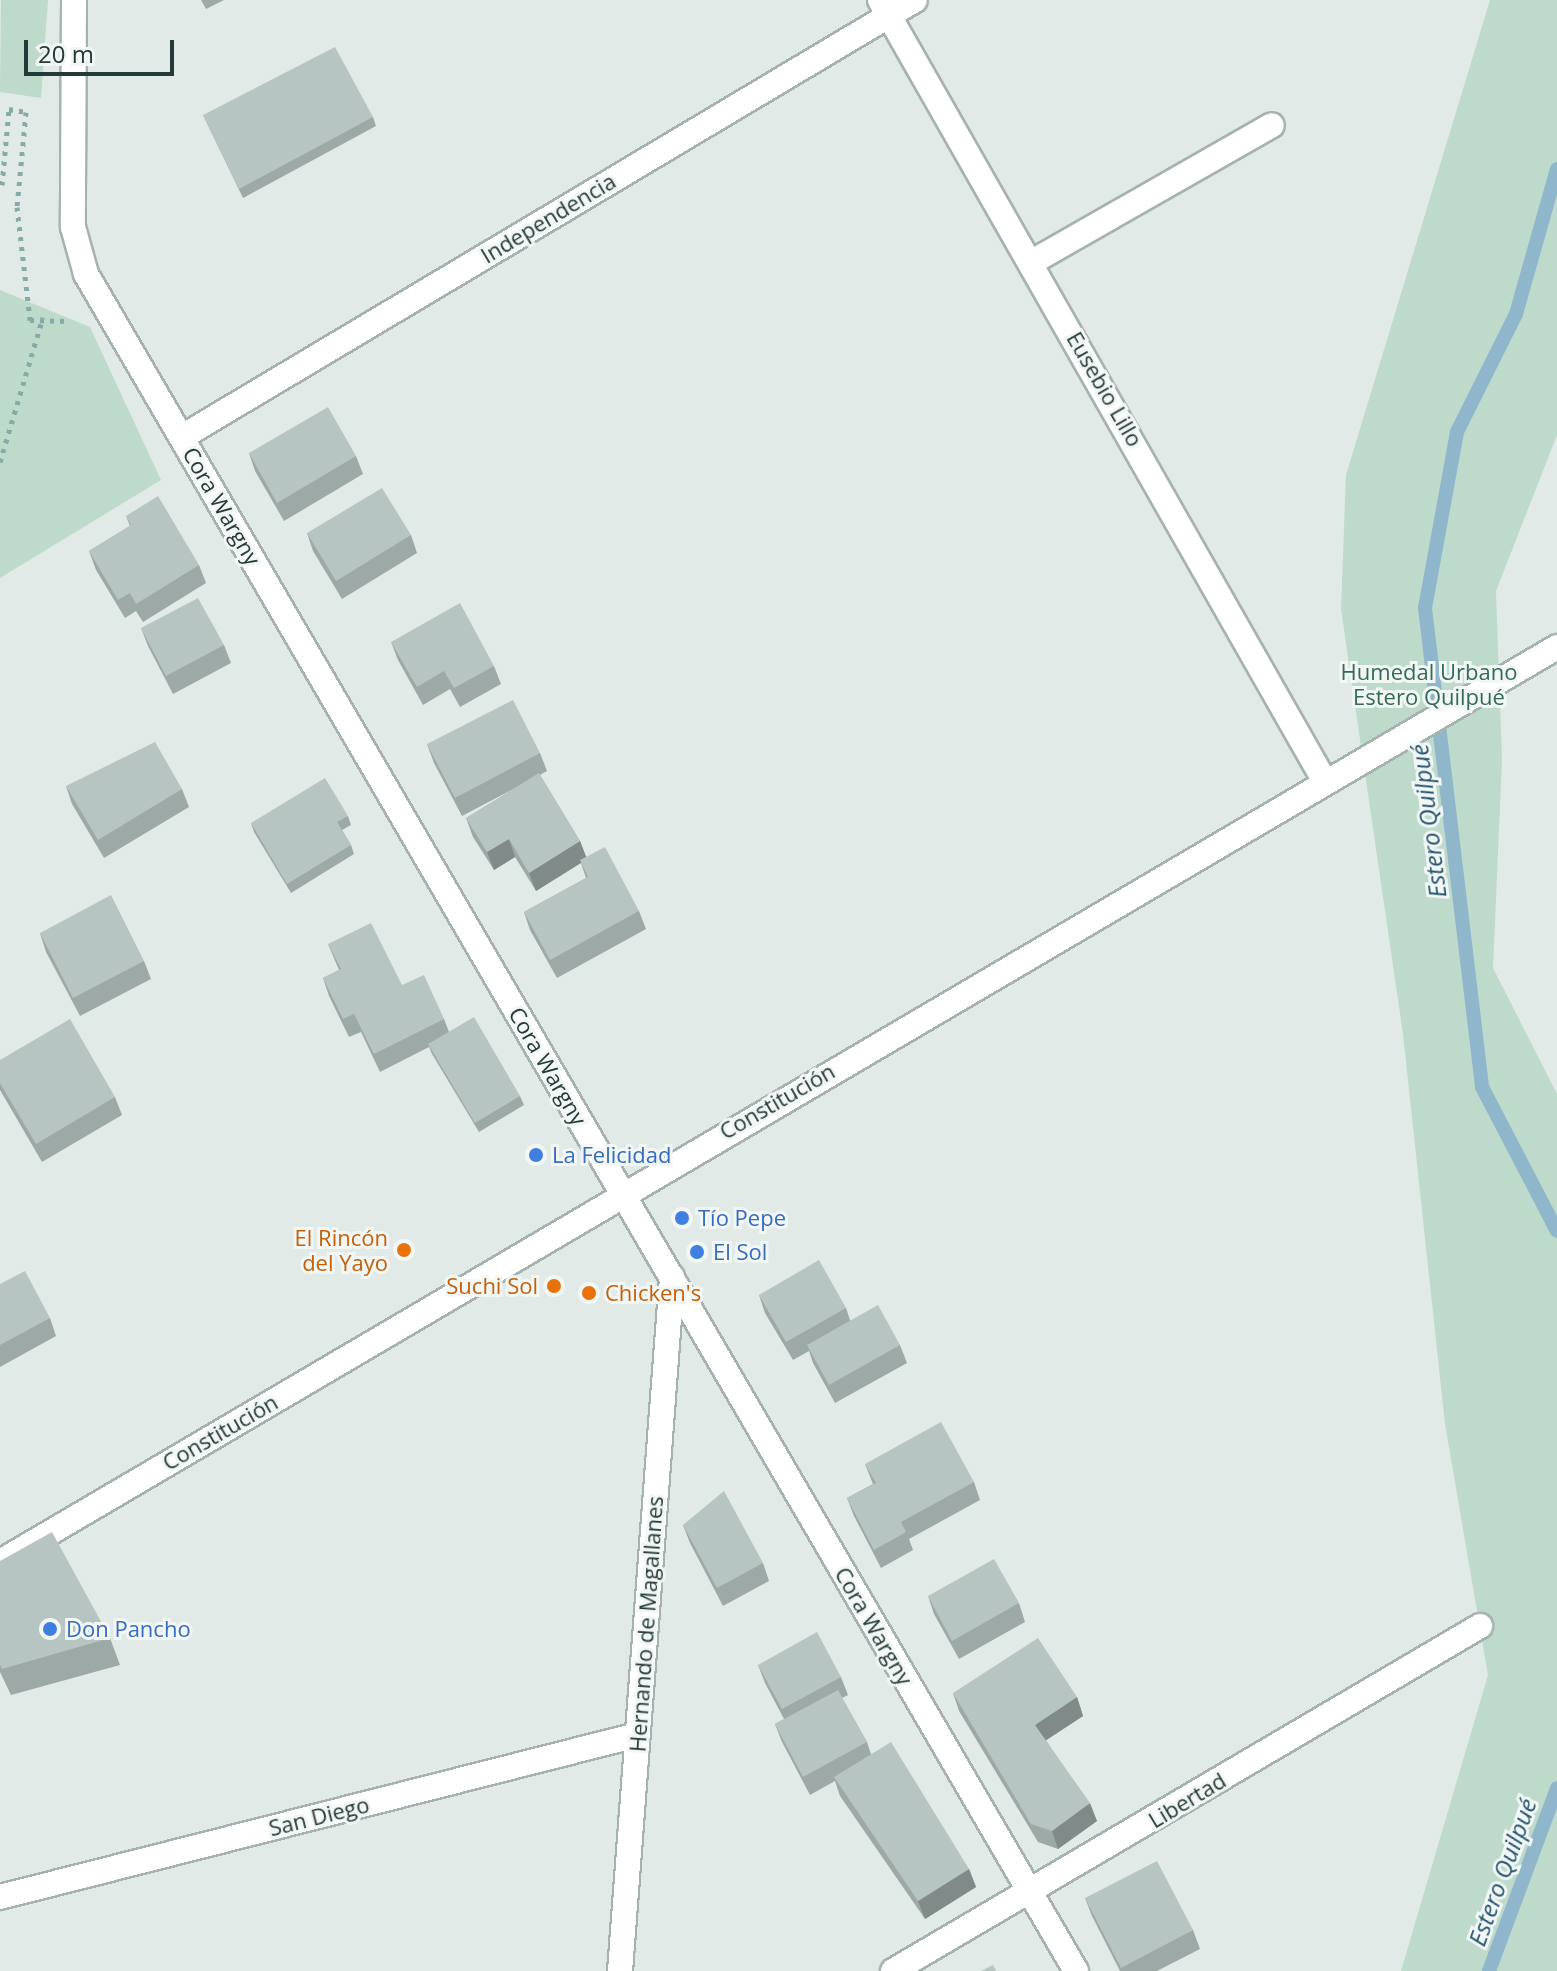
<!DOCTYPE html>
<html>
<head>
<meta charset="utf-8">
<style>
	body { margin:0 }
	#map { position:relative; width:1557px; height:1971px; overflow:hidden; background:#e2eae8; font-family:"Open Sans",sans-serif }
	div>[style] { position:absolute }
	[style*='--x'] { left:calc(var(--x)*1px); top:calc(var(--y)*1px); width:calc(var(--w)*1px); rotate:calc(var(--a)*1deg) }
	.green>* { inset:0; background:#bddaca }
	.stream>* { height:14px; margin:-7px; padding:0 7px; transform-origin:7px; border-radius:7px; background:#8fb6ca }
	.path>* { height:5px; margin-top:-2.5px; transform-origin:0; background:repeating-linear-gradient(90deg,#85aba6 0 4px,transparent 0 10px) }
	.roads { filter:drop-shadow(2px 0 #a5b2b0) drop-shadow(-2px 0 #a5b2b0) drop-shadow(0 2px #a5b2b0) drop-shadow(0 -2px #a5b2b0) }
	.street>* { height:24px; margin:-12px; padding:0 12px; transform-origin:12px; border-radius:12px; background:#fff }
	.secondary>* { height:24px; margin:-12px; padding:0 12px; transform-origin:12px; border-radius:12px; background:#fff }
	.wall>* { inset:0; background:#9da9a7 }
	.shaded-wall>* { inset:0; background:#808a88 }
	.building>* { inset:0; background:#b7c5c2 }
	.dots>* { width:22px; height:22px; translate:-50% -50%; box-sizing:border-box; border:4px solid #f2f7f6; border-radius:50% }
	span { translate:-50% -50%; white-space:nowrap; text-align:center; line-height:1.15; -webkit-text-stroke:6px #f2f7f6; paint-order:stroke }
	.street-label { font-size:22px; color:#243a38 }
	.park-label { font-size:22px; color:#326c54 }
	.shop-label { font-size:22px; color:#366cbe }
	.left { translate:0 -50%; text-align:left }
	.food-label { font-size:22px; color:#c56008 }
	.right { translate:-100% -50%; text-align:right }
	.water-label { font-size:24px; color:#245470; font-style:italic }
	.scale { position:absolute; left:24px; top:40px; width:150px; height:36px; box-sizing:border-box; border:4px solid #243a38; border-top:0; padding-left:10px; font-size:24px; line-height:28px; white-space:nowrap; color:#243a38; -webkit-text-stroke:6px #f2f7f6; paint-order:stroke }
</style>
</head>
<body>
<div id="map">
	<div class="green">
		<i style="clip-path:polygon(1px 0,48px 0,41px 98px,0 92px)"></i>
		<i style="clip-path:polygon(1490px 0,1557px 0,1557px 435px,1496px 591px,1502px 760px,1493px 968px,1557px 1094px,1557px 1971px,1401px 1971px,1488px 1675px,1445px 1424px,1403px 1034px,1341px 609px,1346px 475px)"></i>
		<i style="clip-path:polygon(0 290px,90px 327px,161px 480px,0 578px)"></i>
	</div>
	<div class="stream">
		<i style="--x:1557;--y:169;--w:151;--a:105.8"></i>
		<i style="--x:1516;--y:314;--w:132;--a:116.6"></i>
		<i style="--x:1457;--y:432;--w:179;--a:100.3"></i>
		<i style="--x:1425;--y:608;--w:482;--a:83.2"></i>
		<i style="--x:1482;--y:1087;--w:162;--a:62.5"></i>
		<i style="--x:1489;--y:1971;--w:195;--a:-69.6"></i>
	</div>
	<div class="path">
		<i style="--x:2;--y:185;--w:76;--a:-84.7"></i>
		<i style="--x:9;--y:109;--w:17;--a:10"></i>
		<i style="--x:26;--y:112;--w:95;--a:95.4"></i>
		<i style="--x:17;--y:207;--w:114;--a:83.4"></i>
		<i style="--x:30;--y:320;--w:40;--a:1.4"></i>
		<i style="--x:0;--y:462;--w:151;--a:-73.5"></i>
	</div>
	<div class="roads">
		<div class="street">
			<i style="--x:74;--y:0;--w:227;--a:90.3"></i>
			<i style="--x:73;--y:227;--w:49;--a:74.5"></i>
			<i style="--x:86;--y:274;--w:1965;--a:59.74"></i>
			<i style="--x:880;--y:0;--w:898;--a:60.35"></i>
			<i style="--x:1032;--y:262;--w:276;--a:-29.7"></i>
			<i style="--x:182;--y:437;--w:853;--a:-30.8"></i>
			<i style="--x:0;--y:1897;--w:657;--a:-14.27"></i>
			<i style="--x:620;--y:1971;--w:696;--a:-85.71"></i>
			<i style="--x:893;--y:1971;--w:681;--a:-30.44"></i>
		</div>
		<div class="secondary">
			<i style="--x:0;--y:1562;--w:1806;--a:-30.44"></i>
		</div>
	</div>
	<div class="wall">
		<i style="clip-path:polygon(201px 0,224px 0,206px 9px)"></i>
		<i style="clip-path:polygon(203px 115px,373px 117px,376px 126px,243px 198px)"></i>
		<i style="clip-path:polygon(249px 453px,356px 456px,363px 474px,284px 521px,255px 471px)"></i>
		<i style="clip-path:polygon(126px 516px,199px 565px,206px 583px,143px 622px,136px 611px,125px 618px,96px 570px,89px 551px,130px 526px)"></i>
		<i style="clip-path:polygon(307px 533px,411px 535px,417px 553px,342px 599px,313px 551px)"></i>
		<i style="clip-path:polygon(141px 628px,224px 645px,231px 663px,173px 694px,148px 646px)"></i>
		<i style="clip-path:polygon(391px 642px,494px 666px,501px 684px,460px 707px,450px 689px,423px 705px,398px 660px)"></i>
		<i style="clip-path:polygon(427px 744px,540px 753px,547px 771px,540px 775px,580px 841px,586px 857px,639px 911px,646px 929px,557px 978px,530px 930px,524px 912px,586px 878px,581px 863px,536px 891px,515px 857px,494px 870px,473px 837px,466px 818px,517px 787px,462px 816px,434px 763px)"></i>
		<i style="clip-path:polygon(66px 786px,182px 789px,189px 807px,104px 858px,72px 804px)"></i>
		<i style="clip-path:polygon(348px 816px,351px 825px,342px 830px,351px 845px,354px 854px,291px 893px,254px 832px,251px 823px)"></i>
		<i style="clip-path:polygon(40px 933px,144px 961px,151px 979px,80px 1016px,46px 952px)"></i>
		<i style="clip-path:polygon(328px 944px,402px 985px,444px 1019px,449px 1032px,520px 1096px,524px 1105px,479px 1132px,432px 1054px,429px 1047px,380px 1072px,361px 1032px,349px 1037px,329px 996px,323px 978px,339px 970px)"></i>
		<i style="clip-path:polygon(0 1060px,115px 1097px,122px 1115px,42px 1162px,0 1090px)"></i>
		<i style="clip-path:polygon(0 1284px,50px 1318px,56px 1336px,0 1367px)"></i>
		<i style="clip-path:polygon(759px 1295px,846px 1308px,850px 1320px,900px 1345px,907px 1363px,835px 1403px,813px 1363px,809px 1351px,793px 1360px,765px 1313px)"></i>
		<i style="clip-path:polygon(865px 1464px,974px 1482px,980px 1500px,909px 1539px,913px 1550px,881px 1568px,854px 1516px,847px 1498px,873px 1484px)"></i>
		<i style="clip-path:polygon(683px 1525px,763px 1563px,769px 1581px,723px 1606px,690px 1543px)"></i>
		<i style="clip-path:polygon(0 1561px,110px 1638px,120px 1665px,11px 1695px,0 1672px)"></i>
		<i style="clip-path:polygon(928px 1596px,1019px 1603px,1025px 1622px,959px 1659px,934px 1614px)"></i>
		<i style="clip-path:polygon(758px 1665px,841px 1677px,848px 1695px,842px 1698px,867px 1742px,871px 1754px,969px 1869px,976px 1887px,925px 1919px,840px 1796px,835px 1781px,810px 1795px,782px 1742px,775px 1724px,784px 1719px,765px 1683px)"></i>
		<i style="clip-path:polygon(953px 1693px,1077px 1697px,1083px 1716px,1046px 1740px,1097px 1821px,1058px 1849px,1038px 1842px,959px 1711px)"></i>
		<i style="clip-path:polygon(1085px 1898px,1193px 1930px,1200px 1949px,1157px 1971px,1120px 1971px,1092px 1916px)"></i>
	</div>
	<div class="shaded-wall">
		<i style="clip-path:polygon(509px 839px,515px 857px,494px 870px,487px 852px)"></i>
		<i style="clip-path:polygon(580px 841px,587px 859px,536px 891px,529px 873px)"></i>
		<i style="clip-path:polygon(1077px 1697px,1083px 1716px,1042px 1743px,1035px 1725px)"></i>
		<i style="clip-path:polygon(1090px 1803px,1097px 1821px,1058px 1849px,1052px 1831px)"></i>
		<i style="clip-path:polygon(969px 1869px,976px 1887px,925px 1919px,918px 1901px)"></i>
	</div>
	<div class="building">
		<i style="clip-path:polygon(335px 47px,373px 117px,239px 189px,203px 115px)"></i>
		<i style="clip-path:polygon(328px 407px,356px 456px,277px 503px,249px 453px)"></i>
		<i style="clip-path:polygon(382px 488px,411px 535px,336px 581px,307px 533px)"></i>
		<i style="clip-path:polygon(158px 496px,199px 565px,136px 604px,130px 593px,118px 600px,89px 551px,131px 525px,126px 516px)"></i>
		<i style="clip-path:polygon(198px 598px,224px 645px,166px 676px,141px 628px)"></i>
		<i style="clip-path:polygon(460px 603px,494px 666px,454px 688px,444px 671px,417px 687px,391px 642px)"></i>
		<i style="clip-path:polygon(513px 700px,540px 753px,455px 798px,427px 744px)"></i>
		<i style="clip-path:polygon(155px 742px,182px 789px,98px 840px,66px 786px)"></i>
		<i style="clip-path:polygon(539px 773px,580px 841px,529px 873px,509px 839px,487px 852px,466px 818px)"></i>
		<i style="clip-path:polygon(325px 778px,348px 816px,337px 822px,351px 845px,287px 884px,251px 823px)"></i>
		<i style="clip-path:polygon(605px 847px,639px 911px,550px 960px,524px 912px,588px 877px,580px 860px)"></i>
		<i style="clip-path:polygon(111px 895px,144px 961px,73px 998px,40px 933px)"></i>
		<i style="clip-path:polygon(371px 923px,402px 985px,424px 975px,444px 1019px,374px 1054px,354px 1014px,343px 1019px,323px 978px,341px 969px,328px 944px)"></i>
		<i style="clip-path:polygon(474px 1017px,520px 1096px,475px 1123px,428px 1044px)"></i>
		<i style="clip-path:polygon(70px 1019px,115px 1097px,36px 1144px,0 1083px,0 1060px)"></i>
		<i style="clip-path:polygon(819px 1260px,846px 1308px,786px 1342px,759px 1295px)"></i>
		<i style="clip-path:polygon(25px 1271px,50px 1318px,0 1345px,0 1284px)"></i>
		<i style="clip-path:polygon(878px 1305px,900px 1345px,829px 1385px,807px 1345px)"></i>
		<i style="clip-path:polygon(941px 1422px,974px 1482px,901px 1522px,906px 1532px,874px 1550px,847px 1498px,876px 1483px,865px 1464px)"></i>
		<i style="clip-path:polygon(724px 1491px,763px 1563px,717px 1588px,683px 1525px)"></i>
		<i style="clip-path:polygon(52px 1532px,110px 1638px,2px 1669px,0 1665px,0 1561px)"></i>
		<i style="clip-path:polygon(994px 1559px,1019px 1603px,952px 1641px,928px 1596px)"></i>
		<i style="clip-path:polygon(817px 1632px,841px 1677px,782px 1709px,758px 1665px)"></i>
		<i style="clip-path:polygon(1038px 1638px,1077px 1697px,1035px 1725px,1090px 1803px,1052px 1831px,1031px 1824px,953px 1693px)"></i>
		<i style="clip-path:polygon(838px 1690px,867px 1742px,803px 1777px,775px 1724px)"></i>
		<i style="clip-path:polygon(891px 1742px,969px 1869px,918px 1901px,834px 1777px)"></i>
		<i style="clip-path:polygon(1157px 1861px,1193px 1930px,1121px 1968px,1085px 1898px)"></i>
		<i style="clip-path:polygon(993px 1965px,996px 1971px,981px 1971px)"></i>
	</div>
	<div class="dots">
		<i style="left:536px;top:1155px;background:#3f7fe0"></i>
		<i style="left:682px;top:1218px;background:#3f7fe0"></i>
		<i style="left:404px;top:1250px;background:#e8710a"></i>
		<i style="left:697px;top:1252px;background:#3f7fe0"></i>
		<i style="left:554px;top:1286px;background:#e8710a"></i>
		<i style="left:589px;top:1293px;background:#e8710a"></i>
		<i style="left:50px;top:1629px;background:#3f7fe0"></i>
	</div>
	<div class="street-label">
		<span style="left:548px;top:218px;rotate:-31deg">Independencia</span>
		<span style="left:1105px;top:389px;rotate:60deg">Eusebio Lillo</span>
		<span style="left:222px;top:506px;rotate:60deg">Cora Wargny</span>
		<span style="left:548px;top:1066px;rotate:60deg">Cora Wargny</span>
		<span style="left:777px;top:1101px;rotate:-30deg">Constitución</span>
		<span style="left:220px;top:1432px;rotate:-30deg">Constitución</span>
		<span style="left:646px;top:1624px;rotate:-86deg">Hernando de Magallanes</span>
		<span style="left:874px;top:1626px;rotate:60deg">Cora Wargny</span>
		<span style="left:1187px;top:1800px;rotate:-31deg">Libertad</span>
		<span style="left:319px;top:1816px;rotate:-14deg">San Diego</span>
	</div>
	<div class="park-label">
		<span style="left:1429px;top:684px">Humedal Urbano<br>Estero Quilpué</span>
	</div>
	<div class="shop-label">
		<span class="left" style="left:552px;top:1155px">La Felicidad</span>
		<span class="left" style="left:698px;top:1218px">Tío Pepe</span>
		<span class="left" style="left:713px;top:1252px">El Sol</span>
		<span class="left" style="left:66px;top:1629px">Don Pancho</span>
	</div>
	<div class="food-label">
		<span class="right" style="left:388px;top:1250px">El Rincón<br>del Yayo</span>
		<span class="right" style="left:538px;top:1286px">Suchi Sol</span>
		<span class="left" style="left:605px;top:1293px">Chicken's</span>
	</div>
	<div class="water-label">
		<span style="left:1428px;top:821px;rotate:-97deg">Estero Quilpué</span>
		<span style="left:1502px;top:1872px;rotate:-70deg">Estero Quilpué</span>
	</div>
	<div class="scale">20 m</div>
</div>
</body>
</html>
